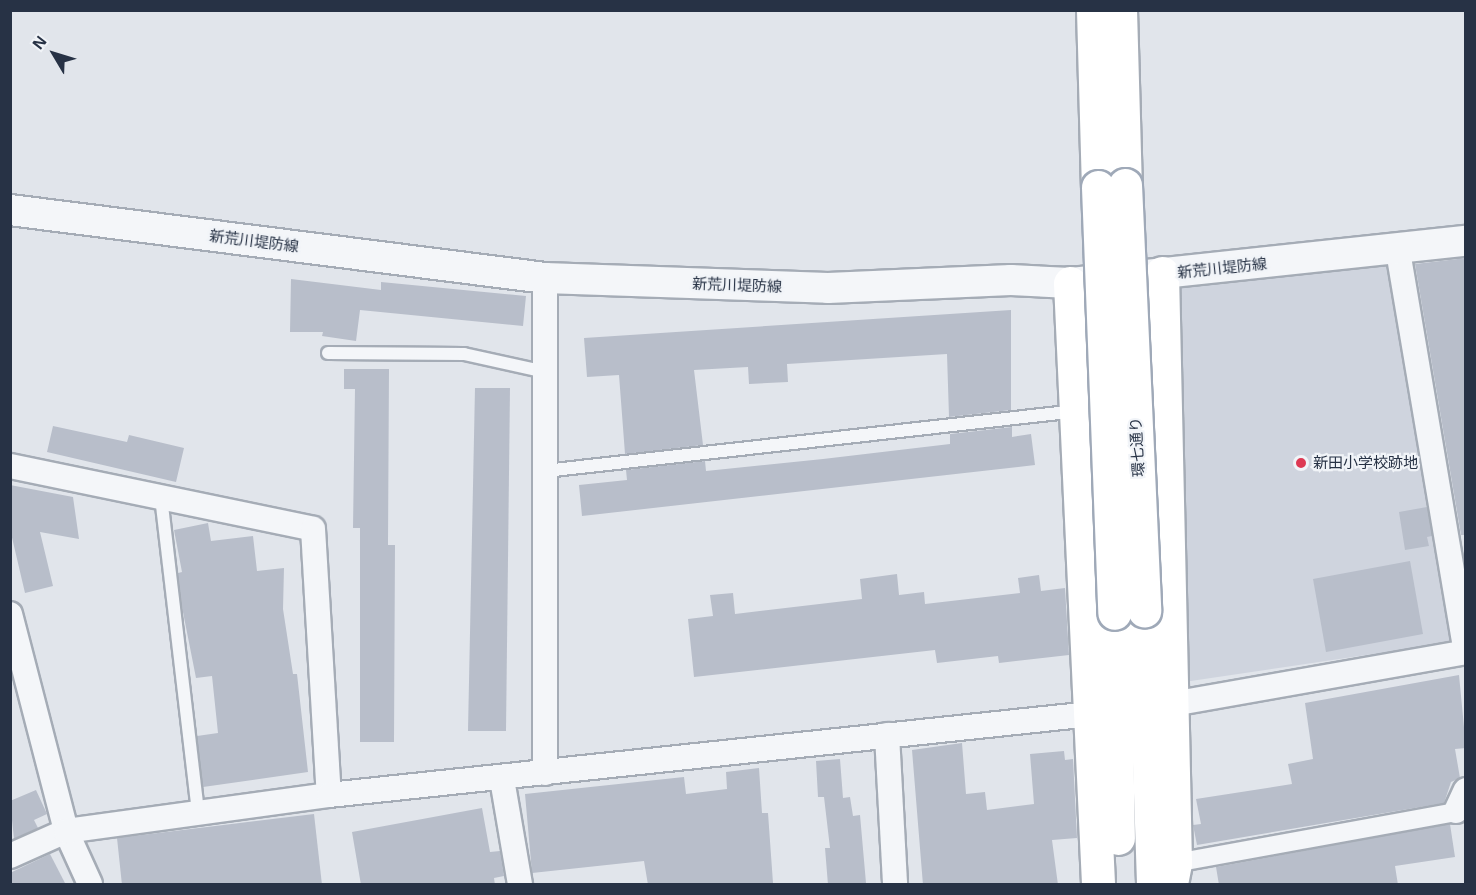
<!DOCTYPE html>
<html>
<head>
<meta charset="utf-8">
<style>
	body { margin:0 }
	#map { position:relative; width:1476px; height:895px; overflow:hidden; background:#e1e5eb; font-family:Arial,"Noto Sans JP",sans-serif }
	div>[style] { position:absolute }
	[style*='--x'] { left:calc(var(--x)*1px); top:calc(var(--y)*1px); width:calc(var(--w)*1px); rotate:calc(var(--a)*1deg) }
	.built>* { inset:0; background:#cfd4de }
	.building>* { inset:0; background:#b8beca }
	.roads { filter:drop-shadow(2px 0 #a5acb6) drop-shadow(-2px 0 #a5acb6) drop-shadow(0 2px #a5acb6) drop-shadow(0 -2px #a5acb6) }
	.service>* { height:12px; margin:-6px; padding:0 6px; transform-origin:6px; border-radius:6px; background:#f4f6f9 }
	.pedestrian>* { height:18px; margin:-9px; padding:0 9px; transform-origin:9px; border-radius:9px; background:#f4f6f9 }
	.minor>* { height:24px; margin:-12px; padding:0 12px; transform-origin:12px; border-radius:12px; background:#f4f6f9 }
	.tertiary>* { height:30px; margin:-15px; padding:0 15px; transform-origin:15px; border-radius:15px; background:#f4f6f9 }
	.primary>* { height:33px; margin:-16.5px; padding:0 16.5px; transform-origin:16.5px; border-radius:16.5px; background:#fff }
	.bridges { filter:drop-shadow(2px 0 #9fa9b8) drop-shadow(-2px 0 #9fa9b8) drop-shadow(0 2px #9fa9b8) drop-shadow(0 -2px #9fa9b8) }
	.primary-bridge>* { height:33px; margin:-16.5px; padding:0 16.5px; transform-origin:16.5px; border-radius:16.5px; background:#fff }
	.dots>* { width:16px; height:16px; translate:-50% -50%; box-sizing:border-box; border:3px solid #f1f4f8; border-radius:50% }
	span { translate:-50% -50%; white-space:nowrap; text-align:center; line-height:1.15; -webkit-text-stroke:4.5px #f1f4f8; paint-order:stroke }
	.street-label { font-size:15px; color:#273245 }
	.poi-label { font-size:15px; color:#273245 }
	.left { translate:0 -50%; text-align:left }
	.frame { position:absolute; inset:0; border:12px solid #273245; pointer-events:none }
	.north { position:absolute; left:24px; top:24px; width:60px; height:60px; -webkit-text-stroke:4px #f1f4f8; paint-order:stroke; rotate:308deg; font-size:16px; font-weight:700; line-height:24px; text-align:center; color:#273245 }
	.north::after { content:''; display:block; margin:auto; width:21px; height:27px; background:#273245; clip-path:polygon(50% 0,100% 100%,50% 72%,0 100%) }
</style>
</head>
<body>
<div id="map">
	<div class="built">
		<i style="clip-path:polygon(1387px 257px,1454px 642px,1184px 682px,1176px 284px)"></i>
	</div>
	<div class="building">
		<i style="clip-path:polygon(1466px 258px,1466px 535px,1461px 535px,1415px 264px)"></i>
		<i style="clip-path:polygon(291px 279px,381px 290px,381px 282px,526px 296px,523px 326px,360px 310px,356px 341px,322px 336px,323px 332px,290px 332px)"></i>
		<i style="clip-path:polygon(1011px 310px,1011px 410px,949px 417px,947px 354px,787px 364px,788px 382px,749px 384px,748px 367px,694px 370px,703px 445px,625px 454px,619px 375px,587px 377px,584px 338px)"></i>
		<i style="clip-path:polygon(344px 369px,389px 369px,388px 545px,395px 545px,394px 742px,360px 742px,360px 528px,353px 528px,355px 389px,344px 389px)"></i>
		<i style="clip-path:polygon(475px 388px,510px 388px,506px 731px,468px 731px)"></i>
		<i style="clip-path:polygon(53px 426px,127px 442px,129px 435px,184px 448px,176px 482px,47px 452px)"></i>
		<i style="clip-path:polygon(1012px 427px,1012px 437px,1031px 434px,1035px 465px,582px 516px,579px 485px,627px 480px,626px 470px,705px 461px,706px 471px,823px 459px,950px 444px,950px 434px)"></i>
		<i style="clip-path:polygon(10px 485px,73px 497px,79px 539px,40px 532px,53px 586px,25px 593px,10px 529px)"></i>
		<i style="clip-path:polygon(1427px 507px,1432px 536px,1427px 537px,1429px 546px,1405px 550px,1399px 512px)"></i>
		<i style="clip-path:polygon(208px 523px,211px 541px,253px 536px,257px 571px,284px 568px,283px 609px,293px 674px,297px 674px,308px 772px,203px 787px,197px 736px,218px 733px,212px 676px,196px 678px,182px 607px,178px 573px,182px 572px,174px 530px)"></i>
		<i style="clip-path:polygon(1410px 561px,1423px 634px,1326px 652px,1313px 579px)"></i>
		<i style="clip-path:polygon(897px 574px,899px 595px,924px 592px,925px 604px,1020px 593px,1018px 578px,1039px 575px,1041px 591px,1065px 588px,1069px 655px,999px 663px,998px 656px,937px 663px,935px 650px,694px 677px,688px 619px,713px 616px,710px 595px,733px 593px,735px 614px,862px 599px,860px 579px)"></i>
		<i style="clip-path:polygon(1459px 675px,1466px 748px,1455px 749px,1460px 778px,1451px 782px,1444px 803px,1197px 845px,1193px 825px,1201px 824px,1196px 799px,1292px 784px,1288px 764px,1313px 759px,1305px 703px)"></i>
		<i style="clip-path:polygon(962px 743px,966px 794px,985px 792px,987px 810px,1034px 804px,1030px 754px,1064px 751px,1065px 760px,1073px 759px,1077px 838px,1052px 840px,1058px 885px,923px 885px,912px 750px)"></i>
		<i style="clip-path:polygon(840px 759px,843px 798px,850px 797px,853px 816px,860px 815px,866px 883px,828px 885px,825px 848px,830px 848px,824px 797px,818px 797px,816px 761px)"></i>
		<i style="clip-path:polygon(759px 768px,762px 813px,768px 813px,773px 883px,648px 885px,644px 861px,532px 873px,525px 794px,684px 777px,686px 794px,727px 789px,726px 772px)"></i>
		<i style="clip-path:polygon(36px 790px,47px 814px,34px 820px,38px 828px,14px 839px,10px 801px)"></i>
		<i style="clip-path:polygon(482px 808px,490px 852px,500px 851px,504px 876px,494px 878px,495px 885px,361px 885px,352px 832px)"></i>
		<i style="clip-path:polygon(314px 814px,322px 885px,122px 885px,117px 838px)"></i>
		<i style="clip-path:polygon(1450px 824px,1455px 857px,1395px 866px,1398px 885px,1219px 885px,1216px 867px)"></i>
		<i style="clip-path:polygon(50px 854px,66px 885px,10px 885px,10px 873px)"></i>
	</div>
	<div class="roads">
		<div class="service">
			<i style="--x:328;--y:353;--w:136;--a:0.4"></i>
			<i style="--x:464;--y:354;--w:83;--a:12.5"></i>
			<i style="--x:545;--y:471;--w:526;--a:-6.44"></i>
			<i style="--x:161;--y:497;--w:318;--a:83.3"></i>
		</div>
		<div class="pedestrian">
			<i style="--x:1175;--y:863;--w:296;--a:-10.3"></i>
		</div>
		<div class="minor">
			<i style="--x:1398;--y:251;--w:407;--a:80.4"></i>
			<i style="--x:545;--y:278;--w:495;--a:90"></i>
			<i style="--x:10;--y:466;--w:309;--a:11.7"></i>
			<i style="--x:313;--y:529;--w:266;--a:86.6"></i>
			<i style="--x:10;--y:614;--w:224;--a:75.5"></i>
			<i style="--x:66;--y:831;--w:58;--a:65.6"></i>
			<i style="--x:1172;--y:704;--w:299;--a:-10"></i>
			<i style="--x:887;--y:735;--w:149;--a:86.9"></i>
			<i style="--x:502;--y:779;--w:107;--a:80.3"></i>
			<i style="--x:1456;--y:811;--w:23;--a:-65"></i>
			<i style="--x:10;--y:856;--w:61;--a:-24.1"></i>
			<i style="--x:66;--y:831;--w:265;--a:-7.8"></i>
			<i style="--x:329;--y:795;--w:766;--a:-6.07"></i>
		</div>
		<div class="tertiary">
			<i style="--x:10;--y:210;--w:539;--a:7.24"></i>
			<i style="--x:545;--y:278;--w:283;--a:2"></i>
			<i style="--x:828;--y:288;--w:183;--a:-2.5"></i>
			<i style="--x:1011;--y:280;--w:59;--a:2.9"></i>
			<i style="--x:1070;--y:283;--w:398;--a:-6.1"></i>
		</div>
		<div class="primary">
			<i style="--x:1093;--y:10;--w:177;--a:88.4"></i>
			<i style="--x:1120;--y:10;--w:175;--a:88.4"></i>
			<i style="--x:1162;--y:273;--w:590;--a:88.74"></i>
			<i style="--x:1175;--y:863;--w:21;--a:101"></i>
			<i style="--x:1070;--y:283;--w:602;--a:87.33"></i>
			<i style="--x:1144;--y:611;--w:273;--a:88.1"></i>
			<i style="--x:1114;--y:613;--w:225;--a:89"></i>
		</div>
	</div>
	<div class="bridges">
		<div class="primary-bridge">
			<i style="--x:1125;--y:185;--w:426;--a:87.4"></i>
			<i style="--x:1098;--y:187;--w:426;--a:87.8"></i>
		</div>
	</div>
	<div class="dots">
		<i style="left:1301px;top:463px;background:#dd3953"></i>
	</div>
	<div class="street-label">
		<span style="left:254px;top:241px;rotate:7deg">新荒川堤防線</span>
		<span style="left:1222px;top:268px;rotate:-6deg">新荒川堤防線</span>
		<span style="left:737px;top:285px;rotate:2deg">新荒川堤防線</span>
		<span style="left:1137px;top:447px;rotate:-93deg">環七通り</span>
	</div>
	<div class="poi-label">
		<span class="left" style="left:1313px;top:463px">新田小学校跡地</span>
	</div>
	<div class="frame"></div>
	<div class="north">N</div>
</div>
</body>
</html>
